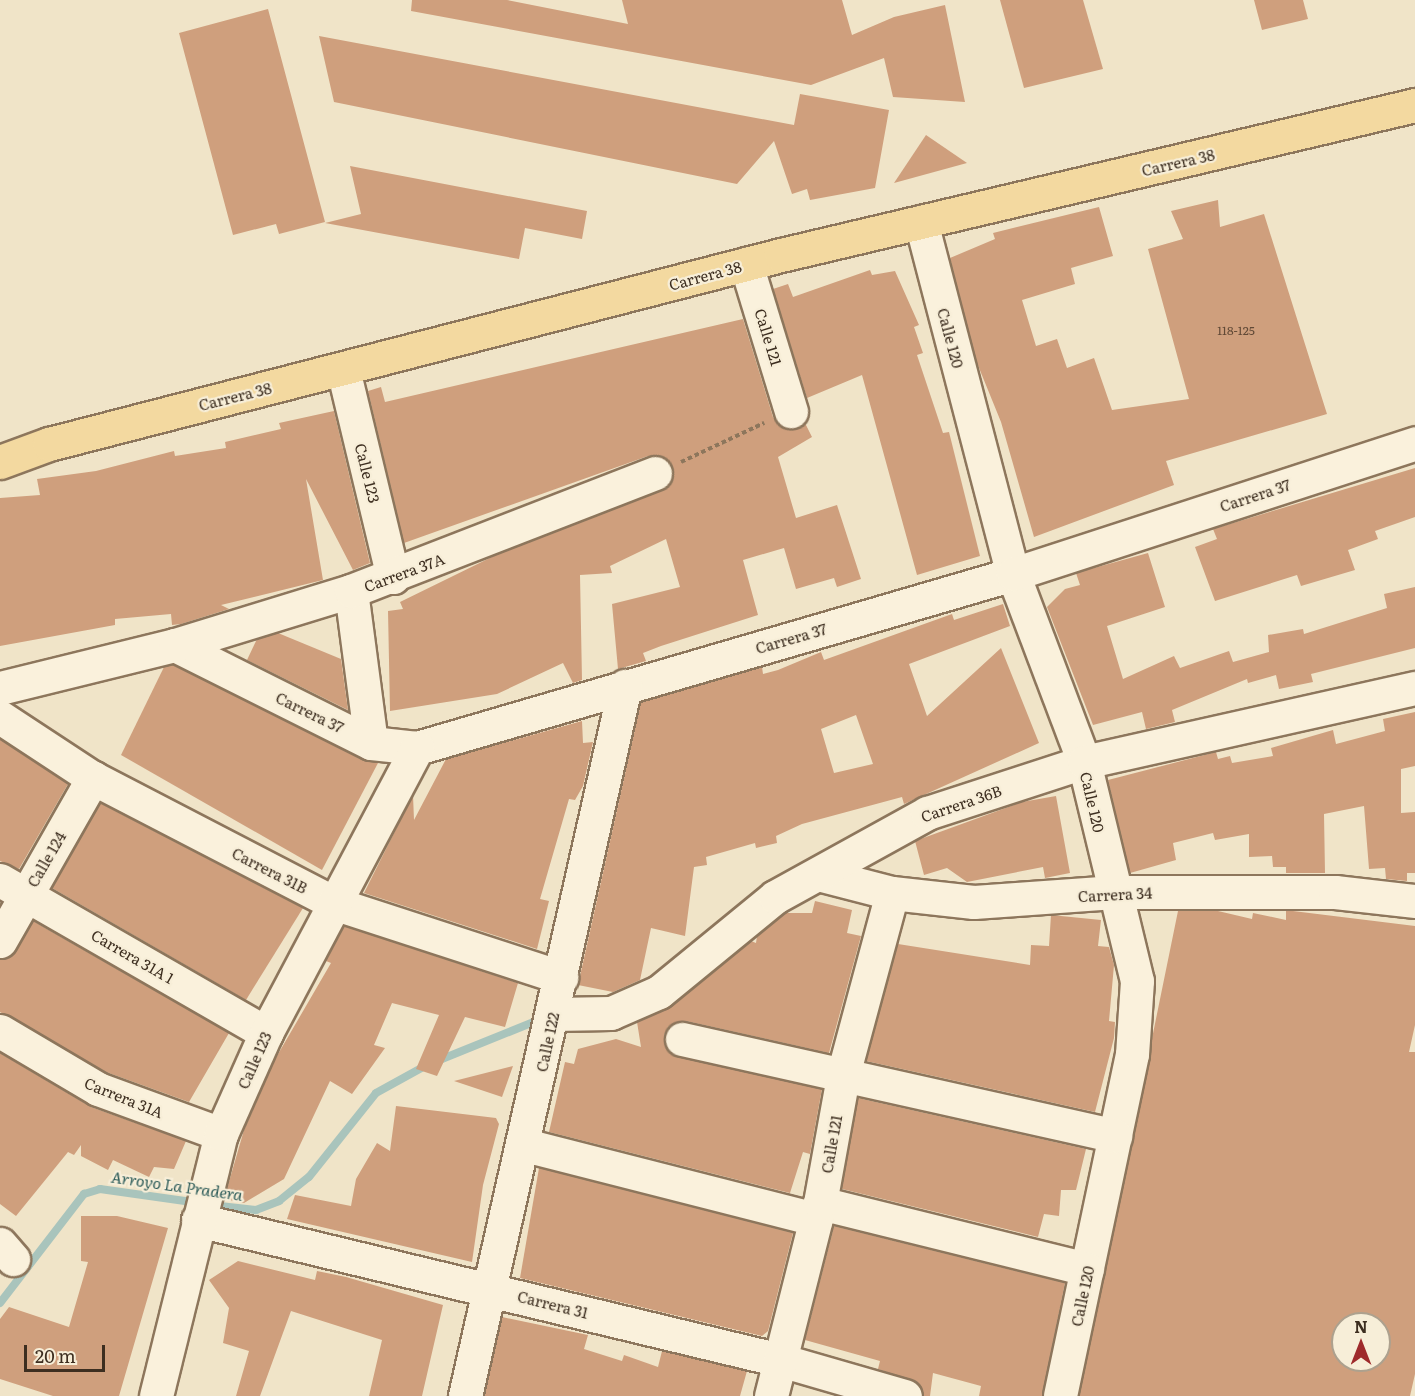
<!DOCTYPE html>
<html>
<head>
<meta charset="utf-8">
<style>
	body { margin:0 }
	#map { position:relative; width:1415px; height:1396px; overflow:hidden; background:#f0e4c8; font-family:Literata,serif }
	div>[style] { position:absolute }
	[style*='--x'] { left:calc(var(--x)*1px); top:calc(var(--y)*1px); width:calc(var(--w)*1px); rotate:calc(var(--a)*1deg) }
	.stream>* { height:8px; margin:-4px; padding:0 4px; transform-origin:4px; border-radius:4px; background:#a9c4bc }
	.building>* { inset:0; background:#cf9f7d }
	.path>* { height:4px; margin-top:-2px; transform-origin:0; background:repeating-linear-gradient(90deg,#8d765c 0 4.5px,transparent 0 7.5px) }
	.roads { filter:drop-shadow(2px 0 #8d765c) drop-shadow(-2px 0 #8d765c) drop-shadow(0 2px #8d765c) drop-shadow(0 -2px #8d765c) }
	.minor>* { height:33px; margin:-16.5px; padding:0 16.5px; transform-origin:16.5px; border-radius:16.5px; background:#faf1dc }
	.major>* { height:33px; margin:-16.5px; padding:0 16.5px; transform-origin:16.5px; border-radius:16.5px; background:#f3d9a0 }
	span { translate:-50% -50%; white-space:nowrap; text-align:center; line-height:1.15; -webkit-text-stroke:4.5px #f7eed8; paint-order:stroke }
	.number-label { font-size:12px; color:#624a37 }
	.number-label span { -webkit-text-stroke-width:0 }
	.street-label { font-size:15px; color:#3d2e20 }
	.water-label { font-size:16px; color:#2f5d5a; font-style:italic }
	.north { position:absolute; left:1331px; top:1312px; width:60px; height:60px; box-sizing:border-box; background:#f7eed8; border:2px solid #ada18e; border-radius:50%; rotate:0deg; font-size:16px; font-weight:700; line-height:24px; text-align:center; color:#3d2e20 }
	.north::after { content:''; display:block; margin:auto; width:21px; height:27px; background:#9e2a2b; clip-path:polygon(50% 0,100% 100%,50% 72%,0 100%) }
	.scale { position:absolute; left:24px; top:1345px; width:81px; height:27px; box-sizing:border-box; border:3px solid #3d2e20; border-top:0; padding-left:8px; font-size:18px; line-height:21px; white-space:nowrap; color:#3d2e20; -webkit-text-stroke:4px #f7eed8; paint-order:stroke }
</style>
</head>
<body>
<div id="map">
	<div class="stream">
		<i style="--x:437;--y:1061;--w:112;--a:-22"></i>
		<i style="--x:211;--y:1205;--w:45;--a:6.3"></i>
		<i style="--x:256;--y:1210;--w:25;--a:-21"></i>
		<i style="--x:279;--y:1201;--w:38;--a:-39"></i>
		<i style="--x:309;--y:1177;--w:107;--a:-51.4"></i>
		<i style="--x:376;--y:1093;--w:56;--a:-28.9"></i>
		<i style="--x:0;--y:1303;--w:138;--a:-52.4"></i>
		<i style="--x:84;--y:1194;--w:17;--a:-17"></i>
		<i style="--x:100;--y:1189;--w:100;--a:8"></i>
	</div>
	<div class="building">
		<i style="clip-path:polygon(412px 0,507px 0,628px 24px,622px 0,842px 0,852px 35px,894px 17px,945px 5px,965px 102px,893px 97px,884px 58px,811px 85px,411px 11px)"></i>
		<i style="clip-path:polygon(1000px 0,1083px 0,1103px 69px,1024px 88px)"></i>
		<i style="clip-path:polygon(1254px 0,1303px 0,1308px 19px,1262px 30px)"></i>
		<i style="clip-path:polygon(268px 9px,325px 222px,279px 234px,276px 224px,233px 235px,179px 33px)"></i>
		<i style="clip-path:polygon(319px 36px,794px 125px,800px 94px,889px 110px,875px 188px,810px 200px,807px 189px,792px 194px,774px 141px,737px 184px,334px 102px)"></i>
		<i style="clip-path:polygon(926px 135px,967px 163px,894px 183px)"></i>
		<i style="clip-path:polygon(350px 166px,587px 211px,582px 239px,525px 228px,519px 259px,325px 223px,361px 214px)"></i>
		<i style="clip-path:polygon(1218px 200px,1220px 227px,1264px 214px,1327px 414px,1166px 461px,1174px 485px,1034px 537px,1001px 422px,977px 363px,950px 258px,995px 239px,993px 233px,1099px 207px,1113px 256px,1071px 268px,1075px 284px,1022px 300px,1036px 346px,1057px 339px,1067px 368px,1094px 358px,1112px 410px,1189px 399px,1148px 249px,1183px 239px,1171px 211px)"></i>
		<i style="clip-path:polygon(870px 270px,872px 275px,895px 271px,919px 325px,914px 327px,923px 353px,917px 355px,943px 433px,949px 432px,980px 556px,917px 575px,862px 375px,807px 398px,773px 289px,788px 284px,793px 297px)"></i>
		<i style="clip-path:polygon(743px 319px,773px 417px,787px 429px,805px 423px,812px 437px,778px 457px,796px 518px,837px 505px,861px 579px,837px 587px,834px 578px,796px 589px,784px 548px,743px 560px,758px 615px,661px 646px,643px 653px,646px 661px,618px 669px,612px 604px,680px 587px,666px 539px,610px 566px,612px 573px,580px 575px,582px 680px,573px 683px,563px 663px,497px 694px,390px 711px,388px 611px,403px 609px,400px 602px,500px 553px,662px 490px,674px 475px,666px 458px,648px 456px,404px 543px,368px 391px,381px 387px,385px 402px)"></i>
		<i style="clip-path:polygon(334px 411px,370px 563px,353px 570px,306px 479px,323px 580px,221px 605px,229px 609px,181px 624px,172px 625px,171px 614px,115px 619px,115px 625px,0 646px,0 498px,40px 495px,37px 479px,96px 471px,174px 451px,175px 456px,226px 448px,225px 442px,281px 429px,279px 423px)"></i>
		<i style="clip-path:polygon(1415px 468px,1415px 517px,1375px 531px,1378px 539px,1348px 550px,1355px 570px,1301px 586px,1297px 575px,1215px 601px,1195px 547px,1217px 539px,1213px 529px)"></i>
		<i style="clip-path:polygon(1148px 553px,1165px 607px,1107px 626px,1123px 679px,1174px 656px,1180px 668px,1229px 651px,1233px 662px,1269px 652px,1268px 635px,1303px 629px,1304px 634px,1387px 608px,1384px 594px,1415px 587px,1415px 648px,1311px 674px,1313px 682px,1279px 689px,1276px 675px,1248px 683px,1247px 679px,1172px 710px,1175px 722px,1146px 729px,1142px 712px,1093px 725px,1047px 607px,1065px 589px,1080px 585px,1076px 573px)"></i>
		<i style="clip-path:polygon(evenodd,1003px 604px,1010px 626px,909px 664px,927px 716px,1001px 648px,1039px 743px,904px 804px,902px 797px,802px 824px,776px 836px,777px 843px,756px 848px,755px 843px,706px 857px,707px 865px,694px 867px,685px 936px,651px 928px,640px 980px,613px 992px,578px 985px,641px 702px,762px 667px,763px 674px,778px 670px,821px 652px,824px 660px,952px 614px,954px 620px,1003px 604px,856px 715px,873px 764px,834px 773px,821px 729px,856px 715px)"></i>
		<i style="clip-path:polygon(278px 633px,341px 659px,348px 710px,247px 660px,257px 639px)"></i>
		<i style="clip-path:polygon(173px 665px,378px 763px,322px 870px,121px 755px,164px 667px)"></i>
		<i style="clip-path:polygon(1415px 712px,1415px 766px,1401px 769px,1401px 813px,1415px 812px,1415px 873px,1407px 873px,1407px 881px,1386px 879px,1385px 868px,1369px 869px,1364px 806px,1324px 814px,1325px 873px,1286px 873px,1286px 867px,1273px 867px,1272px 856px,1249px 857px,1249px 834px,1215px 840px,1213px 833px,1173px 843px,1176px 860px,1130px 873px,1108px 780px,1216px 752px,1218px 759px,1230px 756px,1232px 763px,1273px 756px,1271px 748px,1333px 730px,1336px 744px,1385px 731px,1383px 719px)"></i>
		<i style="clip-path:polygon(582px 721px,583px 743px,593px 742px,583px 786px,575px 800px,569px 799px,540px 899px,549px 901px,537px 949px,364px 893px,413px 795px,414px 820px,446px 759px)"></i>
		<i style="clip-path:polygon(0 739px,68px 784px,19px 869px,0 861px)"></i>
		<i style="clip-path:polygon(1056px 796px,1070px 873px,1045px 878px,1043px 867px,967px 882px,947px 868px,924px 875px,915px 841px,1022px 802px)"></i>
		<i style="clip-path:polygon(100px 803px,303px 908px,246px 1000px,52px 888px)"></i>
		<i style="clip-path:polygon(815px 901px,852px 910px,847px 933px,861px 936px,829px 1053px,686px 1021px,669px 1026px,664px 1035px,669px 1052px,678px 1057px,822px 1089px,810px 1154px,803px 1152px,790px 1193px,549px 1132px,565px 1062px,574px 1064px,578px 1049px,616px 1039px,641px 1047px,637px 1022px,671px 1007px,751px 941px,756px 943px,757px 936px,786px 913px,812px 913px)"></i>
		<i style="clip-path:polygon(evenodd,1178px 911px,1218px 911px,1252px 919px,1253px 913px,1286px 920px,1286px 911px,1293px 911px,1415px 926px,1415px 1025px,1409px 1052px,1415px 1052px,1415px 1374px,1410px 1396px,1079px 1396px,1178px 911px,1343px 1324px,1379px 1324px,1379px 1360px,1343px 1360px,1343px 1324px)"></i>
		<i style="clip-path:polygon(1051px 915px,1101px 920px,1098px 946px,1109px 947px,1114px 965px,1109px 1021px,1115px 1022px,1114px 1038px,1095px 1112px,866px 1061px,898px 944px,1030px 965px,1031px 945px,1049px 946px)"></i>
		<i style="clip-path:polygon(33px 921px,229px 1033px,189px 1102px,106px 1072px,0 1012px,0 960px,16px 951px)"></i>
		<i style="clip-path:polygon(344px 926px,518px 983px,505px 1027px,465px 1017px,437px 1076px,416px 1069px,439px 1015px,392px 1003px,374px 1045px,385px 1048px,352px 1094px,330px 1081px,284px 1179px,244px 1203px,224px 1199px,244px 1130px,274px 1061px,331px 963px,326px 961px)"></i>
		<i style="clip-path:polygon(0 1053px,91px 1107px,186px 1141px,174px 1169px,154px 1167px,149px 1177px,113px 1160px,108px 1170px,81px 1156px,81px 1145px,74px 1155px,68px 1152px,16px 1216px,0 1204px)"></i>
		<i style="clip-path:polygon(513px 1066px,502px 1097px,454px 1081px)"></i>
		<i style="clip-path:polygon(858px 1098px,1086px 1149px,1076px 1190px,1061px 1190px,1059px 1216px,1044px 1214px,1038px 1237px,842px 1189px)"></i>
		<i style="clip-path:polygon(396px 1106px,496px 1118px,499px 1124px,483px 1185px,472px 1262px,287px 1219px,295px 1195px,351px 1206px,356px 1179px,377px 1143px,390px 1151px)"></i>
		<i style="clip-path:polygon(539px 1168px,793px 1233px,768px 1331px,762px 1336px,520px 1278px)"></i>
		<i style="clip-path:polygon(81px 1216px,117px 1216px,168px 1228px,119px 1396px,53px 1396px,0 1379px,0 1319px,9px 1307px,69px 1327px,88px 1262px,81px 1261px)"></i>
		<i style="clip-path:polygon(834px 1226px,1065px 1283px,1042px 1396px,979px 1396px,981px 1386px,933px 1373px,930px 1396px,923px 1396px,918px 1383px,878px 1369px,880px 1361px,805px 1340px)"></i>
		<i style="clip-path:polygon(238px 1261px,315px 1280px,317px 1271px,346px 1277px,443px 1305px,422px 1396px,369px 1396px,382px 1340px,291px 1311px,260px 1396px,236px 1396px,249px 1351px,223px 1343px,229px 1308px,209px 1280px)"></i>
		<i style="clip-path:polygon(502px 1317px,588px 1335px,584px 1349px,622px 1361px,624px 1355px,658px 1367px,662px 1351px,747px 1371px,740px 1396px,484px 1396px)"></i>
	</div>
	<div class="path">
		<i style="--x:681;--y:462;--w:92;--a:-25.2"></i>
	</div>
	<div class="roads">
		<div class="minor">
			<i style="--x:921;--y:222;--w:364;--a:75.4"></i>
			<i style="--x:1013;--y:574;--w:201;--a:69.3"></i>
			<i style="--x:1084;--y:762;--w:225;--a:76.4"></i>
			<i style="--x:1137;--y:981;--w:73;--a:93.9"></i>
			<i style="--x:1132;--y:1054;--w:349;--a:101.9"></i>
			<i style="--x:746;--y:264;--w:154;--a:73"></i>
			<i style="--x:343;--y:369;--w:214;--a:76.5"></i>
			<i style="--x:351;--y:591;--w:153;--a:82.5"></i>
			<i style="--x:175;--y:645;--w:219;--a:26.6"></i>
			<i style="--x:371;--y:743;--w:46;--a:6.2"></i>
			<i style="--x:417;--y:748;--w:621;--a:-16.27"></i>
			<i style="--x:1013;--y:574;--w:423;--a:-18"></i>
			<i style="--x:0;--y:688;--w:180;--a:-13.8"></i>
			<i style="--x:175;--y:645;--w:184;--a:-17.1"></i>
			<i style="--x:351;--y:591;--w:326;--a:-21.2"></i>
			<i style="--x:0;--y:717;--w:111;--a:33.3"></i>
			<i style="--x:93;--y:778;--w:274;--a:27.4"></i>
			<i style="--x:336;--y:904;--w:237;--a:18"></i>
			<i style="--x:818;--y:874;--w:76;--a:14.4"></i>
			<i style="--x:892;--y:893;--w:82;--a:6.3"></i>
			<i style="--x:974;--y:902;--w:141;--a:-4.1"></i>
			<i style="--x:1115;--y:892;--w:220;--a:0"></i>
			<i style="--x:1335;--y:892;--w:81;--a:6.4"></i>
			<i style="--x:0;--y:880;--w:307;--a:29.9"></i>
			<i style="--x:0;--y:941;--w:188;--a:-60.3"></i>
			<i style="--x:553;--y:1014;--w:58;--a:-1"></i>
			<i style="--x:611;--y:1013;--w:52;--a:-23.6"></i>
			<i style="--x:659;--y:992;--w:150;--a:-39.3"></i>
			<i style="--x:775;--y:897;--w:174;--a:-28.9"></i>
			<i style="--x:927;--y:813;--w:165;--a:-18"></i>
			<i style="--x:1084;--y:762;--w:339;--a:-12.6"></i>
			<i style="--x:0;--y:1031;--w:114;--a:30.6"></i>
			<i style="--x:98;--y:1089;--w:131;--a:20.1"></i>
			<i style="--x:682;--y:1039;--w:444;--a:12.6"></i>
			<i style="--x:525;--y:1145;--w:300;--a:14.3"></i>
			<i style="--x:820;--y:1203;--w:275;--a:13.9"></i>
			<i style="--x:198;--y:1220;--w:599;--a:13.53"></i>
			<i style="--x:780;--y:1360;--w:130;--a:16.1"></i>
			<i style="--x:0;--y:1244;--w:20;--a:49"></i>
			<i style="--x:156;--y:1396;--w:270;--a:-76.1"></i>
			<i style="--x:221;--y:1134;--w:111;--a:-66"></i>
			<i style="--x:266;--y:1033;--w:323;--a:-62.1"></i>
			<i style="--x:465;--y:1396;--w:728;--a:-77.3"></i>
			<i style="--x:771;--y:1396;--w:199;--a:-75.8"></i>
			<i style="--x:820;--y:1203;--w:134;--a:-79.7"></i>
			<i style="--x:844;--y:1071;--w:184;--a:-74.9"></i>
		</div>
		<div class="major">
			<i style="--x:0;--y:462;--w:52;--a:-20.2"></i>
			<i style="--x:49;--y:444;--w:756;--a:-14.48"></i>
			<i style="--x:781;--y:255;--w:652;--a:-13.31"></i>
		</div>
	</div>
	<div class="number-label">
		<span style="left:1236px;top:331px">118-125</span>
	</div>
	<div class="street-label">
		<span style="left:1178px;top:162px;rotate:-13deg">Carrera 38</span>
		<span style="left:705px;top:275px;rotate:-15deg">Carrera 38</span>
		<span style="left:769px;top:337px;rotate:73deg">Calle 121</span>
		<span style="left:951px;top:338px;rotate:75deg">Calle 120</span>
		<span style="left:235px;top:396px;rotate:-14deg">Carrera 38</span>
		<span style="left:368px;top:473px;rotate:76deg">Calle 123</span>
		<span style="left:1255px;top:495px;rotate:-18deg">Carrera 37</span>
		<span style="left:404px;top:572px;rotate:-20deg">Carrera 37A</span>
		<span style="left:791px;top:638px;rotate:-16deg">Carrera 37</span>
		<span style="left:310px;top:712px;rotate:26deg">Carrera 37</span>
		<span style="left:1093px;top:802px;rotate:77deg">Calle 120</span>
		<span style="left:961px;top:803px;rotate:-19deg">Carrera 36B</span>
		<span style="left:46px;top:859px;rotate:-60deg">Calle 124</span>
		<span style="left:270px;top:870px;rotate:27deg">Carrera 31B</span>
		<span style="left:1115px;top:894px;rotate:-3deg">Carrera 34</span>
		<span style="left:133px;top:956px;rotate:30deg">Carrera 31A 1</span>
		<span style="left:547px;top:1042px;rotate:-78deg">Calle 122</span>
		<span style="left:254px;top:1060px;rotate:-66deg">Calle 123</span>
		<span style="left:124px;top:1097px;rotate:22deg">Carrera 31A</span>
		<span style="left:831px;top:1144px;rotate:-80deg">Calle 121</span>
		<span style="left:1082px;top:1296px;rotate:-78deg">Calle 120</span>
		<span style="left:553px;top:1304px;rotate:14deg">Carrera 31</span>
	</div>
	<div class="water-label">
		<span style="left:177px;top:1185px;rotate:8deg">Arroyo La Pradera</span>
	</div>
	<div class="north">N</div>
	<div class="scale">20 m</div>
</div>
</body>
</html>
